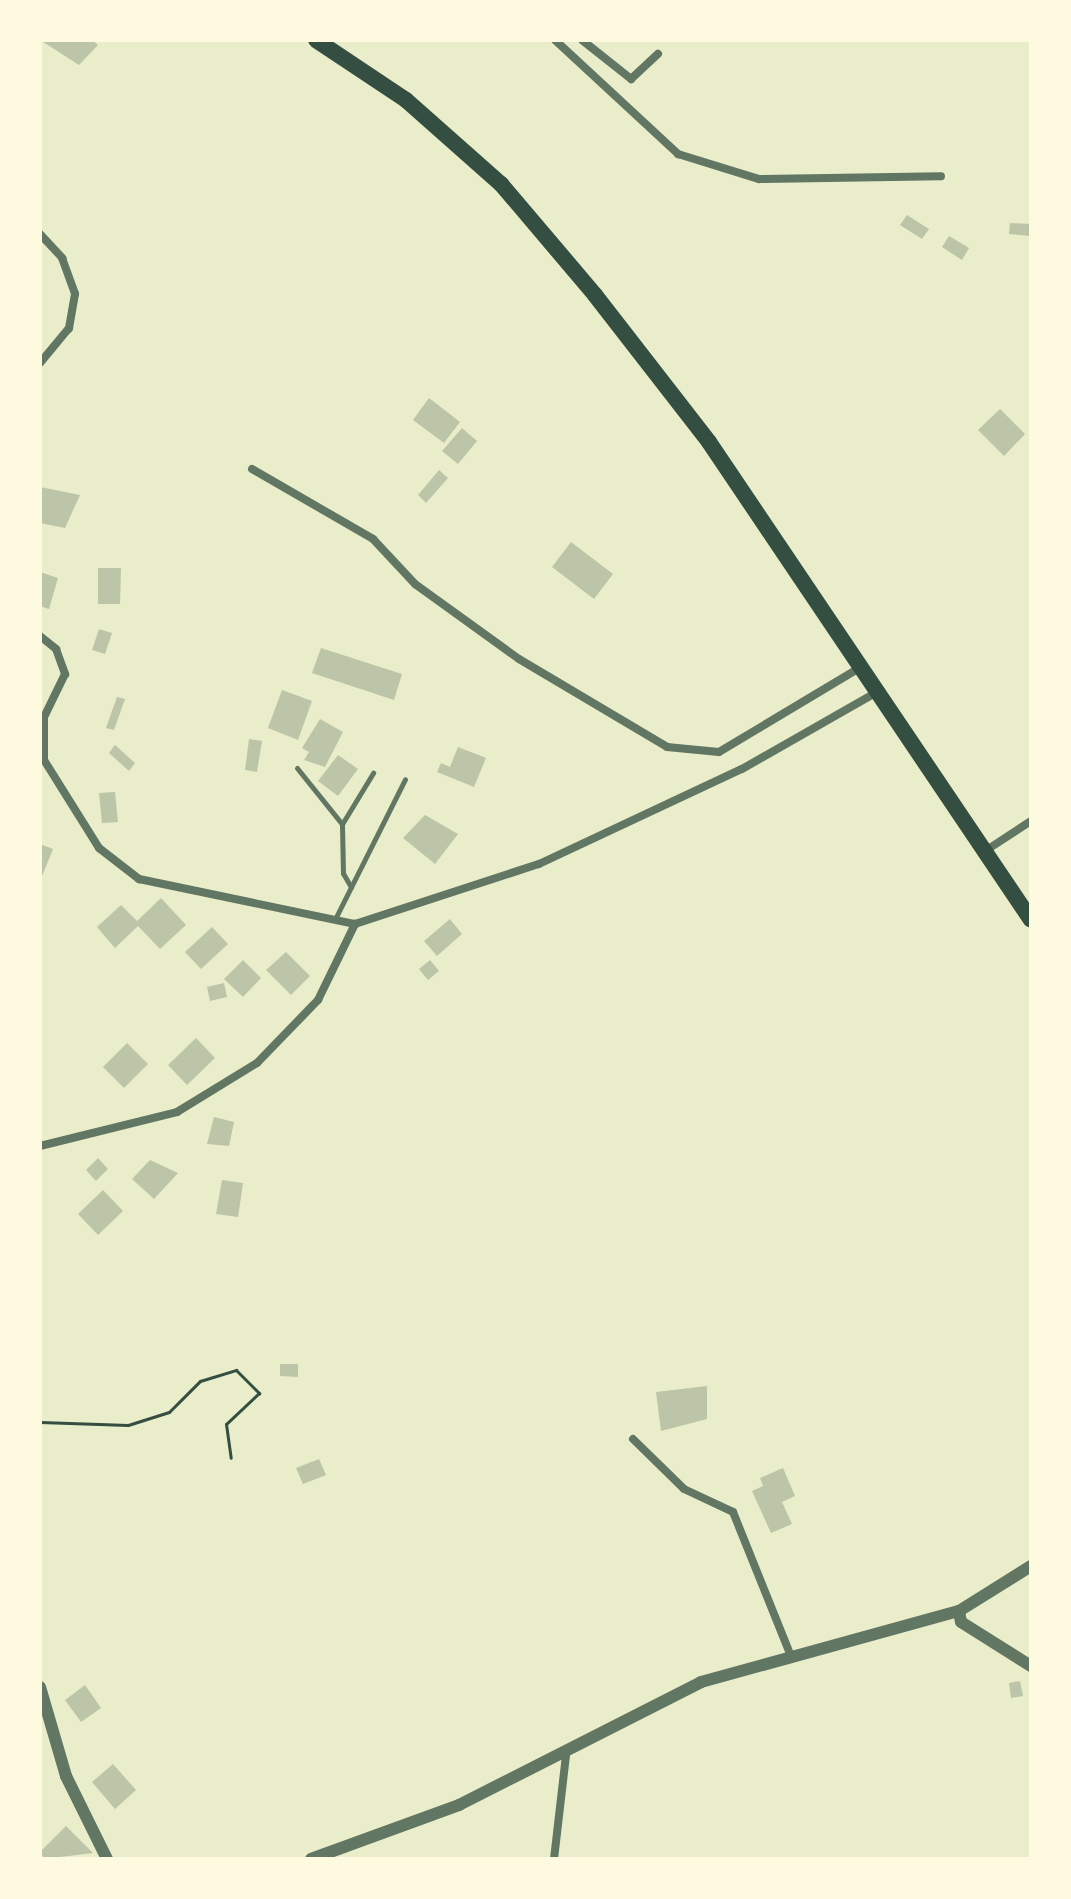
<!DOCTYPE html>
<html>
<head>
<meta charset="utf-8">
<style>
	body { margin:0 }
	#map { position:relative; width:1071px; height:1899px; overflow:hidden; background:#e9edc9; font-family:"PT Sans",sans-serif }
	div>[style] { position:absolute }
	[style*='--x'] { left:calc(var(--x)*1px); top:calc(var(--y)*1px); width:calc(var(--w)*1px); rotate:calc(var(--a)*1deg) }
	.building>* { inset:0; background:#bcc5a7 }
	.path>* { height:3px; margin:-1.5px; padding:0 1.5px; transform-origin:1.5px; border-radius:1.5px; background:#344e41 }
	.service>* { height:5px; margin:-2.5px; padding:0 2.5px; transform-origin:2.5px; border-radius:2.5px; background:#617663 }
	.minor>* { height:8px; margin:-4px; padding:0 4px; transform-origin:4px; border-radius:4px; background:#617663 }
	.tertiary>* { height:12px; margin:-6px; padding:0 6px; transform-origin:6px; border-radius:6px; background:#617663 }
	.trunk>* { height:16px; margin:-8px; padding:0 8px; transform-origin:8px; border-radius:8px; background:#344e41 }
	span { translate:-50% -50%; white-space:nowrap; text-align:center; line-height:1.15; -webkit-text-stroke:7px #fefae0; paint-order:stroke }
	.frame { position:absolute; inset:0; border:42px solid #fefae0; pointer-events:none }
</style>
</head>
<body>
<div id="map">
	<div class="building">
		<i style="clip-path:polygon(40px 40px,92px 40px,98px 45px,79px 65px)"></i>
		<i style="clip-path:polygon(907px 215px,929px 229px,922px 239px,900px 225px)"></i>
		<i style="clip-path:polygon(1010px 223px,1031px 224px,1030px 236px,1009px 234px)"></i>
		<i style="clip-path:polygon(949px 236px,969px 248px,962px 260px,942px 247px)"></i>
		<i style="clip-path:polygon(429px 398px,460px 422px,444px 443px,413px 420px)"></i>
		<i style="clip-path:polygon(1000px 409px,1025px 434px,1004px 456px,978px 430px)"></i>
		<i style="clip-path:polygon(462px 428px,477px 441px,458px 464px,442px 451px)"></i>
		<i style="clip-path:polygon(439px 470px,448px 478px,426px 503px,418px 495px)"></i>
		<i style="clip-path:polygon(40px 487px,80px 495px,65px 528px,40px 523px)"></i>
		<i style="clip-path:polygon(571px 542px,613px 574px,594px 599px,552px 567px)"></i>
		<i style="clip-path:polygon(98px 568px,121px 568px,120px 604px,98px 604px)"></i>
		<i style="clip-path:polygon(40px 572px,58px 578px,49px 609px,40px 606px)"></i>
		<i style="clip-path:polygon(99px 629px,112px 633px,105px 654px,92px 650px)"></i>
		<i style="clip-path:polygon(321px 648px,402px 674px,394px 700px,312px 673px)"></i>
		<i style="clip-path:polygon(282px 690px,312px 701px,298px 740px,268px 728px)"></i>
		<i style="clip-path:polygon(117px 697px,125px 699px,114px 730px,106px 728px)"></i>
		<i style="clip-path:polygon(320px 719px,343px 732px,325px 767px,304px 760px,309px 752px,302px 748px)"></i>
		<i style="clip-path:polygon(249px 739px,262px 741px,257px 772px,245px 770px)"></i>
		<i style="clip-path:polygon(115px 745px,135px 763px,129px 771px,109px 753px)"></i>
		<i style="clip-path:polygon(458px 747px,486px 758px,474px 787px,437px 772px,441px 763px,450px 767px)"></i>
		<i style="clip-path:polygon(338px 755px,358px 769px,338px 796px,318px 781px)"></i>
		<i style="clip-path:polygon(115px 792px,118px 822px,102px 823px,99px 793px)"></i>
		<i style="clip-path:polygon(425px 815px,458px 834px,435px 864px,403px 838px)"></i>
		<i style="clip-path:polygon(40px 844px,53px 849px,40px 881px)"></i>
		<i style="clip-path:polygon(161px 898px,186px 925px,160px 949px,138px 926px,115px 948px,97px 927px,121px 905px,137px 921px)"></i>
		<i style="clip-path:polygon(450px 919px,462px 934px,437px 956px,424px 941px)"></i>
		<i style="clip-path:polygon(212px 927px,228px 944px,201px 969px,185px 952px)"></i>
		<i style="clip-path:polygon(286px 952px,310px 976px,291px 995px,266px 970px)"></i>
		<i style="clip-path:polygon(243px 960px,261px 978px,243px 997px,224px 979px)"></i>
		<i style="clip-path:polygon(430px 960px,439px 971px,428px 980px,419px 969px)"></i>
		<i style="clip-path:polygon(224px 983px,227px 997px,210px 1001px,207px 987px)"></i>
		<i style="clip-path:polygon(196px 1038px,215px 1058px,187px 1085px,168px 1065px)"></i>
		<i style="clip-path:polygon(127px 1043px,148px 1064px,124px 1088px,103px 1067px)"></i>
		<i style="clip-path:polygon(214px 1117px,234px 1122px,229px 1146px,207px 1144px)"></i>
		<i style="clip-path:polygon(98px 1158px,108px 1169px,96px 1181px,86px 1170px)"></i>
		<i style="clip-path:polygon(150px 1160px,178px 1173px,154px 1199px,132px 1179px)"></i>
		<i style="clip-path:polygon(222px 1180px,243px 1183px,238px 1217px,216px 1214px)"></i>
		<i style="clip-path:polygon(103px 1190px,123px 1211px,98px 1235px,78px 1214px)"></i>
		<i style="clip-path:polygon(280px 1364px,298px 1364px,298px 1377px,280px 1376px)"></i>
		<i style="clip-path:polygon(707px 1386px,707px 1419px,661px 1431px,656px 1392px)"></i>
		<i style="clip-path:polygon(319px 1459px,326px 1475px,303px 1484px,296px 1468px)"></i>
		<i style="clip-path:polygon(783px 1468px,795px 1496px,782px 1502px,792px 1524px,771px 1533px,752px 1491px,763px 1486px,760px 1478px)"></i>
		<i style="clip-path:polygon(1020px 1681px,1023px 1696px,1011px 1698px,1009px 1683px)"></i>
		<i style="clip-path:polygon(85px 1685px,101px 1708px,81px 1722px,65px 1700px)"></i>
		<i style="clip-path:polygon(113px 1764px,136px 1790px,115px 1809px,92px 1782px)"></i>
		<i style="clip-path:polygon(66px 1826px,93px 1853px,44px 1859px,40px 1852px)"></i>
	</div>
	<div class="path">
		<i style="--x:40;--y:1422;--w:88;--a:2"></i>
		<i style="--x:128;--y:1425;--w:43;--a:-17.6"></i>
		<i style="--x:169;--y:1412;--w:44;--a:-45"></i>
		<i style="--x:200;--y:1381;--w:38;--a:-17"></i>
		<i style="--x:236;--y:1370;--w:33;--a:45"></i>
		<i style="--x:259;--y:1393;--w:45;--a:136.8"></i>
		<i style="--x:226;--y:1424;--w:34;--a:82"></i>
	</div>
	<div class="service">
		<i style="--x:297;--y:768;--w:72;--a:51.2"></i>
		<i style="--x:351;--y:887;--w:16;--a:-120"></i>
		<i style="--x:343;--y:873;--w:49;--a:-91.2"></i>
		<i style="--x:342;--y:824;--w:60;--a:-58.7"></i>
		<i style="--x:336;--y:917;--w:154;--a:-63.4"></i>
	</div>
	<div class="minor">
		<i style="--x:555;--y:40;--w:168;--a:42.8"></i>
		<i style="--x:678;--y:154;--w:85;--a:17.2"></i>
		<i style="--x:759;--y:179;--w:182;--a:-0.9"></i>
		<i style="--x:582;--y:40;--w:63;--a:38.5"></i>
		<i style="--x:631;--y:79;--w:37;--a:-43"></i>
		<i style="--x:40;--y:234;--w:33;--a:47"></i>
		<i style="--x:62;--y:258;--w:38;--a:70"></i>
		<i style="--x:75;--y:294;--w:35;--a:100"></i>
		<i style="--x:69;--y:328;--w:45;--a:129.6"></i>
		<i style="--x:252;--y:469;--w:140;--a:30"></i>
		<i style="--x:373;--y:539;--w:62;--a:47"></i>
		<i style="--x:415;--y:584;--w:128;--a:35.8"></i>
		<i style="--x:519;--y:659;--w:172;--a:30.7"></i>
		<i style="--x:667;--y:747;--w:52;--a:5.5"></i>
		<i style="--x:719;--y:752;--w:165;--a:-30.9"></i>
		<i style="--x:40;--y:636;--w:21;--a:39"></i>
		<i style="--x:56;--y:649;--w:27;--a:70"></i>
		<i style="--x:65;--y:674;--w:48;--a:116"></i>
		<i style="--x:44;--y:717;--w:43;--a:90"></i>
		<i style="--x:44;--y:760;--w:104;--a:58"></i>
		<i style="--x:99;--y:848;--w:51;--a:37.8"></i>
		<i style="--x:139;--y:879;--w:221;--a:11.8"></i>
		<i style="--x:985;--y:851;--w:55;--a:-33.1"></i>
		<i style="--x:40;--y:1146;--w:141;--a:-13.9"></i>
		<i style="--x:177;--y:1112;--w:94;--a:-31.5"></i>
		<i style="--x:257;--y:1063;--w:88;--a:-45.9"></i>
		<i style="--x:318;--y:1000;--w:85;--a:-64"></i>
		<i style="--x:355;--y:924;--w:194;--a:-18.1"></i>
		<i style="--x:539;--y:864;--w:224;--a:-25.1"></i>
		<i style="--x:742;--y:769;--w:155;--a:-29.7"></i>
		<i style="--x:633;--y:1439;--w:71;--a:44.4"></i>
		<i style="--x:684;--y:1489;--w:54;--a:25.1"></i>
		<i style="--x:733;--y:1512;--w:155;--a:68.1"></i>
		<i style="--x:554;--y:1859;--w:105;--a:-83.4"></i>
	</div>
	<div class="tertiary">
		<i style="--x:959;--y:1611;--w:11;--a:80"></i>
		<i style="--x:961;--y:1622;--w:83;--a:32.2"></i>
		<i style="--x:40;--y:1687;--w:93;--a:73.7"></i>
		<i style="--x:66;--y:1776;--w:93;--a:63.7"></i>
		<i style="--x:311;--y:1859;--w:158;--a:-20"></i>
		<i style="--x:459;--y:1805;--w:271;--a:-26.9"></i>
		<i style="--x:701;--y:1682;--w:268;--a:-15.4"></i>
		<i style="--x:959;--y:1611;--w:85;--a:-32"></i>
	</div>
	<div class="trunk">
		<i style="--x:316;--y:40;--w:108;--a:33.7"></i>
		<i style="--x:406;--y:100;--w:127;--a:41.5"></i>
		<i style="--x:501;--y:184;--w:145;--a:49.7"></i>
		<i style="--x:595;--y:295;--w:186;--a:52.2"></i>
		<i style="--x:709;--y:442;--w:576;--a:56.03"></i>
	</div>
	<div class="frame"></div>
</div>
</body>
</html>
